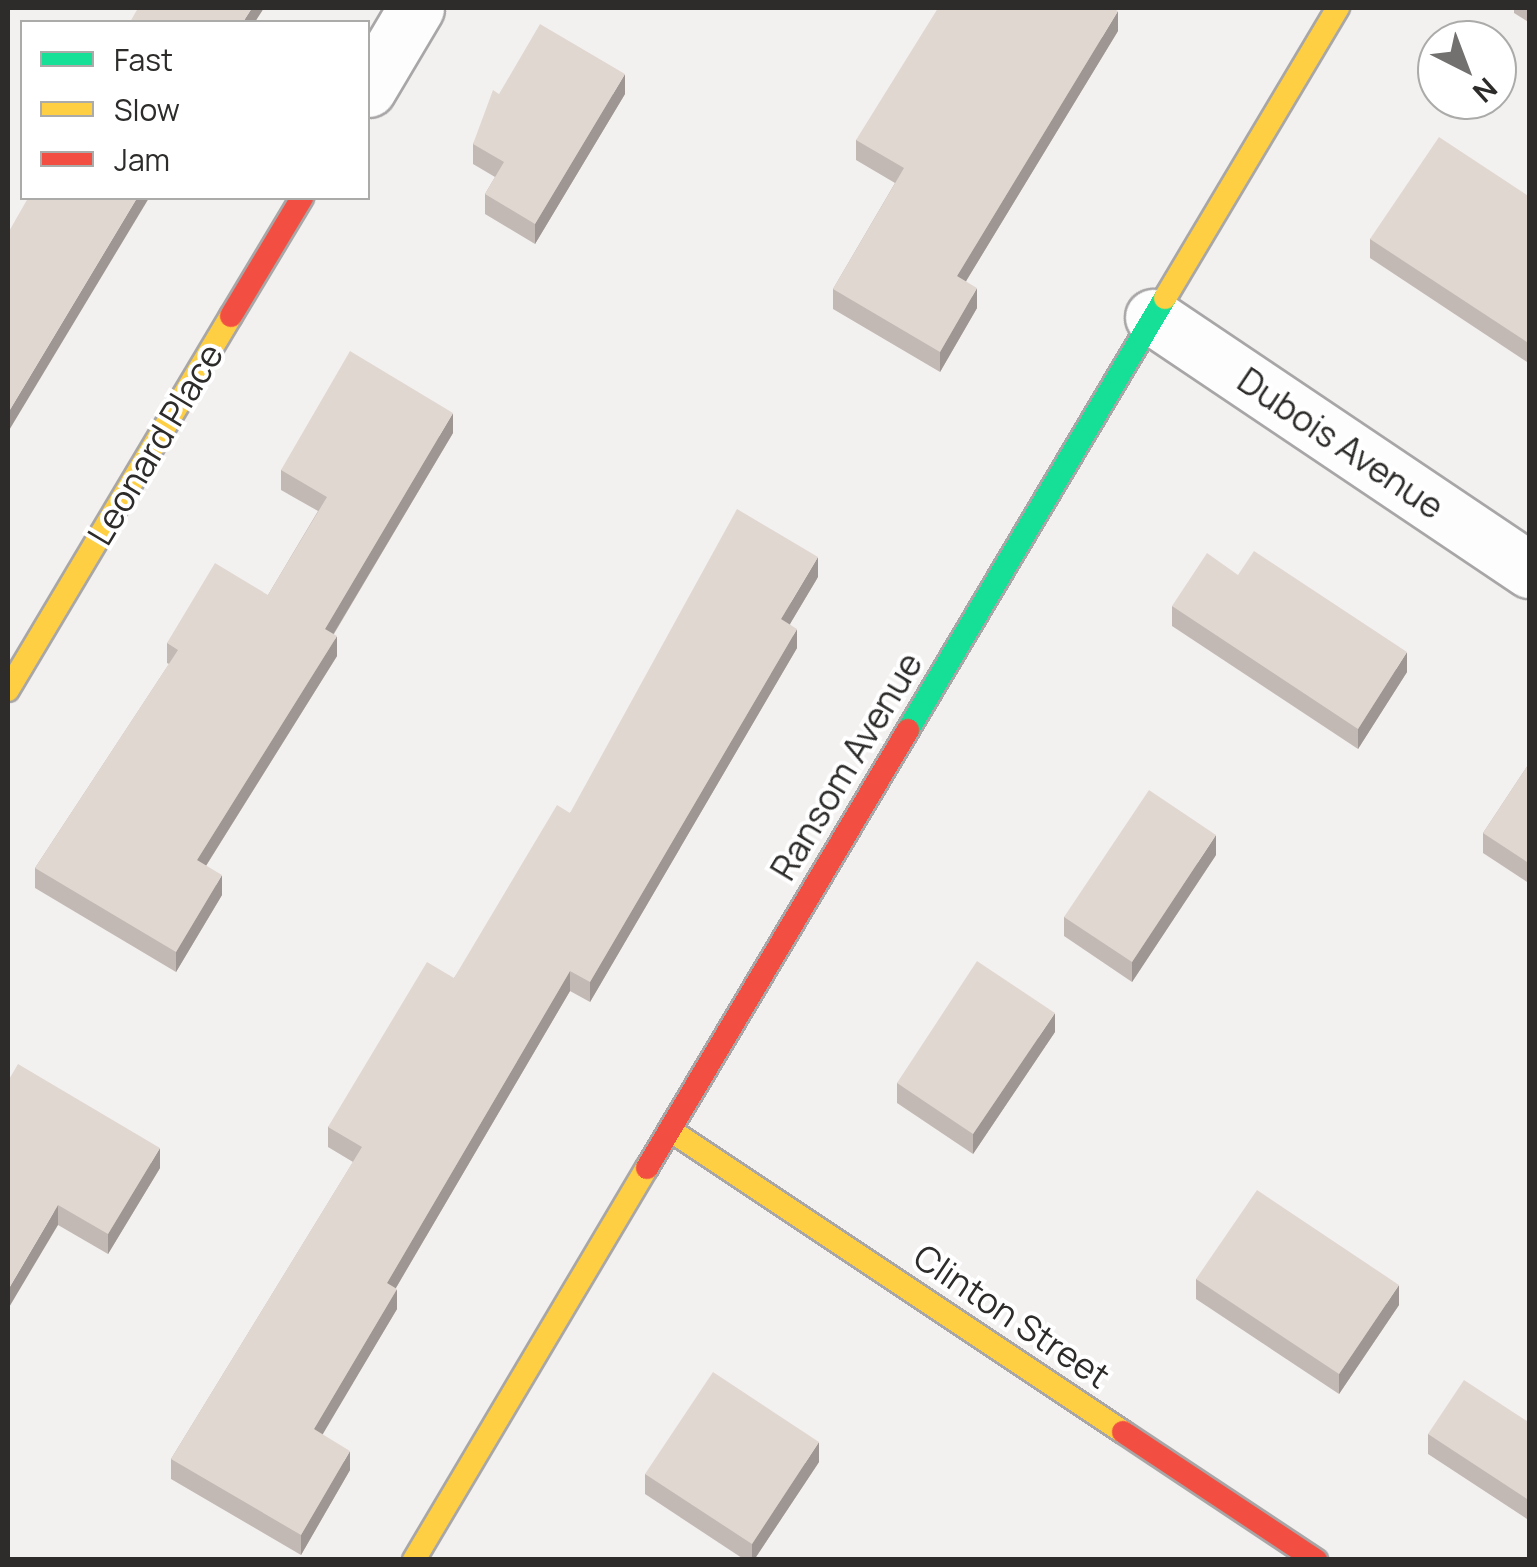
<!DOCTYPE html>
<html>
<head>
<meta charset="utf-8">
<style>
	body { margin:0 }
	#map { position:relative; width:1537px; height:1567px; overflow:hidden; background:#f3f1f0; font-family:Manrope,sans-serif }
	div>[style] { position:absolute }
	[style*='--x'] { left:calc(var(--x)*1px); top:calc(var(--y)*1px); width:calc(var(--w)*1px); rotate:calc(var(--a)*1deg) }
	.roads { filter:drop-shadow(2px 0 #a8a6a6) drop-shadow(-2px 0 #a8a6a6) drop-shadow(0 2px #a8a6a6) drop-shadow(0 -2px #a8a6a6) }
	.street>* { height:55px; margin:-27.5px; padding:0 27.5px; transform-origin:27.5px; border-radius:27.5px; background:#fdfdfd }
	.fast>* { height:22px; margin:-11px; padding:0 11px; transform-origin:11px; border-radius:11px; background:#16e098 }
	.slow>* { height:22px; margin:-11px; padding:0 11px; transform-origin:11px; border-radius:11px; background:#ffcf43 }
	.jam>* { height:22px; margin:-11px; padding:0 11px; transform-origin:11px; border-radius:11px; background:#f24e42 }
	.wall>* { inset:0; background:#c2b9b4 }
	.shaded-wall>* { inset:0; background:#9e9692 }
	.building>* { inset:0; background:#e1d7d1 }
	span { translate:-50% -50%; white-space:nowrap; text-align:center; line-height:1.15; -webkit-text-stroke:8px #fff; paint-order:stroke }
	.street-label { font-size:35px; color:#2d2c2b }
	.frame { position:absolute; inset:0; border:10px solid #2d2c2b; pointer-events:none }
	.legend { position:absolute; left:20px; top:20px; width:350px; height:180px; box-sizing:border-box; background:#fff; border:2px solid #ababaa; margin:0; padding:12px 18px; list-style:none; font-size:30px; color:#2d2c2b }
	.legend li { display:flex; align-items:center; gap:20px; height:50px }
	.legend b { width:50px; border:2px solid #ababaa }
	.north { position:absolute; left:1417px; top:20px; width:100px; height:100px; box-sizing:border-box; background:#fff; border:2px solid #ababaa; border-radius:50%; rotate:138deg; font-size:28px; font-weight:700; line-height:40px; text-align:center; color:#2d2c2b }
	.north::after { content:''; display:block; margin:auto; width:35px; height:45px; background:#727170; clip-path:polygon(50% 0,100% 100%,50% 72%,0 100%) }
</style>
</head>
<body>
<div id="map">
	<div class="roads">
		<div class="street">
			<i style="--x:368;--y:89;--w:94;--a:-59.3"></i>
			<i style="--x:1153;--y:317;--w:454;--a:33.9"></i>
		</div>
		<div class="fast">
			<i style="--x:908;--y:730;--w:503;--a:-59.25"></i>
		</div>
		<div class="slow">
			<i style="--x:1165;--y:298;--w:338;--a:-59.2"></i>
			<i style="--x:8;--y:690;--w:435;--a:-59.2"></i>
			<i style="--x:670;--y:1130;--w:544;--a:33.69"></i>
			<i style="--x:414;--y:1560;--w:456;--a:-59.3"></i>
		</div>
		<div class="jam">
			<i style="--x:231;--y:316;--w:138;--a:-59"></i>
			<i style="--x:647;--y:1168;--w:510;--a:-59.21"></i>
			<i style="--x:1123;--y:1432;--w:232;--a:33.6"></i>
		</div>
	</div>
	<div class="wall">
		<i style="clip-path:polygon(1514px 8px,1530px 8px,1530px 23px,1514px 13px)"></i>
		<i style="clip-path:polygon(1118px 31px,966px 281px,977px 308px,940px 372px,833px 309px,833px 289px,895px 183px,856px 160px,856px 140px)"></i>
		<i style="clip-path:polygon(499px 94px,625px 94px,535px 244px,485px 214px,485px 194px,495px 177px,473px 164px,473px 144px)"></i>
		<i style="clip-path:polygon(1530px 197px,1530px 364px,1370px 258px,1370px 239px)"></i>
		<i style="clip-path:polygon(453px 433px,334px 634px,337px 656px,206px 866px,222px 895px,176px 972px,35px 888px,35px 868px,169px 664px,167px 663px,167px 643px,268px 595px,318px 511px,281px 490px,281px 470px)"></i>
		<i style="clip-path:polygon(818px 577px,790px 624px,797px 648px,590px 1002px,570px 991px,396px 1288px,397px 1309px,322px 1434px,350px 1470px,301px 1555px,171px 1479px,171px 1459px,353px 1162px,328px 1147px,328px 1127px,454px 978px,570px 813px)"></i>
		<i style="clip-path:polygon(1172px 606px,1407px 672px,1358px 749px,1172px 626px)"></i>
		<i style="clip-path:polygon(1530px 762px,1530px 884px,1483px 853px,1483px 833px)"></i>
		<i style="clip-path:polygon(1216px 855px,1132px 982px,1064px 936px,1064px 917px)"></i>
		<i style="clip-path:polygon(1055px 1032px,973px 1154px,897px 1103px,897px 1083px)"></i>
		<i style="clip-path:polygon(8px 1081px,160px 1168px,108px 1254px,58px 1225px)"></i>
		<i style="clip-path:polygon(1196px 1279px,1399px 1305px,1339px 1394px,1196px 1299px)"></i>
		<i style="clip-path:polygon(1530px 1423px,1530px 1521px,1428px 1454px,1428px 1434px)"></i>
		<i style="clip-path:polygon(819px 1462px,754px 1560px,745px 1560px,645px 1494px,645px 1474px)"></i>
	</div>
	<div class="shaded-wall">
		<i style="clip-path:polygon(252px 8px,264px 8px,255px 22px,243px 22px)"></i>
		<i style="clip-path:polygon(1118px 11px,1118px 31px,957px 296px,957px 276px)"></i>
		<i style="clip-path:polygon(625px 74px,625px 94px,535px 244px,535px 224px)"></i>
		<i style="clip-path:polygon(137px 198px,149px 198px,8px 432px,8px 413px)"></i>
		<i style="clip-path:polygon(977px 288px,977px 308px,940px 372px,940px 352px)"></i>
		<i style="clip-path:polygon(453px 413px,453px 433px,325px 648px,325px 629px)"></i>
		<i style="clip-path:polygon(818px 557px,818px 577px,781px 639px,781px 619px)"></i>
		<i style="clip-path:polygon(797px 629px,797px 648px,590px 1002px,590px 982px)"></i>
		<i style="clip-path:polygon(337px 636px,337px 656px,197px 880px,197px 860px)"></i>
		<i style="clip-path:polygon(1407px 652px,1407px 672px,1358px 749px,1358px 729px)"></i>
		<i style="clip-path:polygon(1216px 835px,1216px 855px,1132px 982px,1132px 962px)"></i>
		<i style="clip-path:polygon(222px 875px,222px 895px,176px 972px,176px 952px)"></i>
		<i style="clip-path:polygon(570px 971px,570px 991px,387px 1303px,387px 1283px)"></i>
		<i style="clip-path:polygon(1055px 1013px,1055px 1032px,973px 1154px,973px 1134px)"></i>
		<i style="clip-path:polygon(160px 1148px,160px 1168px,108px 1254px,108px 1234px)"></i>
		<i style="clip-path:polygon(58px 1205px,58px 1225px,8px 1309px,8px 1290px)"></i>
		<i style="clip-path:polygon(1399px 1285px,1399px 1305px,1339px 1394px,1339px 1374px)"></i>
		<i style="clip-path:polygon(397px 1289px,397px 1309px,314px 1449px,314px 1429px)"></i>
		<i style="clip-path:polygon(819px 1442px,819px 1462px,754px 1560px,752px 1560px,752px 1544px)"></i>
		<i style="clip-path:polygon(350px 1451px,350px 1470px,301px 1555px,301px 1535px)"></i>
	</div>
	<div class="building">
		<i style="clip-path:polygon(138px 8px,252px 8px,243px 22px,130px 22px)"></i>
		<i style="clip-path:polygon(938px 8px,1112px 8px,1118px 11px,957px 276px,977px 288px,940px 352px,833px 289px,904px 168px,856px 140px)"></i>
		<i style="clip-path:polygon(540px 24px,625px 74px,535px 224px,485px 194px,504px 162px,473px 144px,493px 90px,499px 94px)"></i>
		<i style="clip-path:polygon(1439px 137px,1530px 197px,1530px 344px,1370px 239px)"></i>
		<i style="clip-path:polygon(28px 198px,137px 198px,8px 413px,8px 233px)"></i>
		<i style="clip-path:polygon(350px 351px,453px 413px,325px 629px,337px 636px,197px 860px,222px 875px,176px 952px,35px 868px,178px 650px,167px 643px,215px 563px,268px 595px,327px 497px,281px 470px)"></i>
		<i style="clip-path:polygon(737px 509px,818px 557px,781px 619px,797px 629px,590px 982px,570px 971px,387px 1283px,397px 1289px,314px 1429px,350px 1451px,301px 1535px,171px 1459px,362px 1147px,328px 1127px,427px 962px,454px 978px,557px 805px,570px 813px)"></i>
		<i style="clip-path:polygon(1254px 551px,1407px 652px,1358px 729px,1172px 606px,1207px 553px,1238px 575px)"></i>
		<i style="clip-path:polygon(1530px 762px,1530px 864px,1483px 833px)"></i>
		<i style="clip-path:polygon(1149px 790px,1216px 835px,1132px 962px,1064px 917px)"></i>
		<i style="clip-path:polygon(977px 961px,1055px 1013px,973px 1134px,897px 1083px)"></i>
		<i style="clip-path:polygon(18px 1064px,160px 1148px,108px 1234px,58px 1205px,8px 1290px,8px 1081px)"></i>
		<i style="clip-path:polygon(1257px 1190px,1399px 1285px,1339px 1374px,1196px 1279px)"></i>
		<i style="clip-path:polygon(713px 1372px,819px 1442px,752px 1544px,645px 1474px)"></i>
		<i style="clip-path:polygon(1464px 1380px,1530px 1423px,1530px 1501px,1428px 1434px)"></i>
	</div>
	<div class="street-label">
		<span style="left:1341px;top:443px;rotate:34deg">Dubois Avenue</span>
		<span style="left:155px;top:444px;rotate:-59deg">Leonard Place</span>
		<span style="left:846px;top:766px;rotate:-59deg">Ransom Avenue</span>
		<span style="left:1012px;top:1316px;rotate:34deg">Clinton Street</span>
	</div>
	<div class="frame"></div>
	<ul class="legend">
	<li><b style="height:12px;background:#16e098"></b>Fast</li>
	<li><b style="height:12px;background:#ffcf43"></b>Slow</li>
	<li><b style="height:12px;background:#f24e42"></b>Jam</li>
	</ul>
	<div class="north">N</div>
</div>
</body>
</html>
